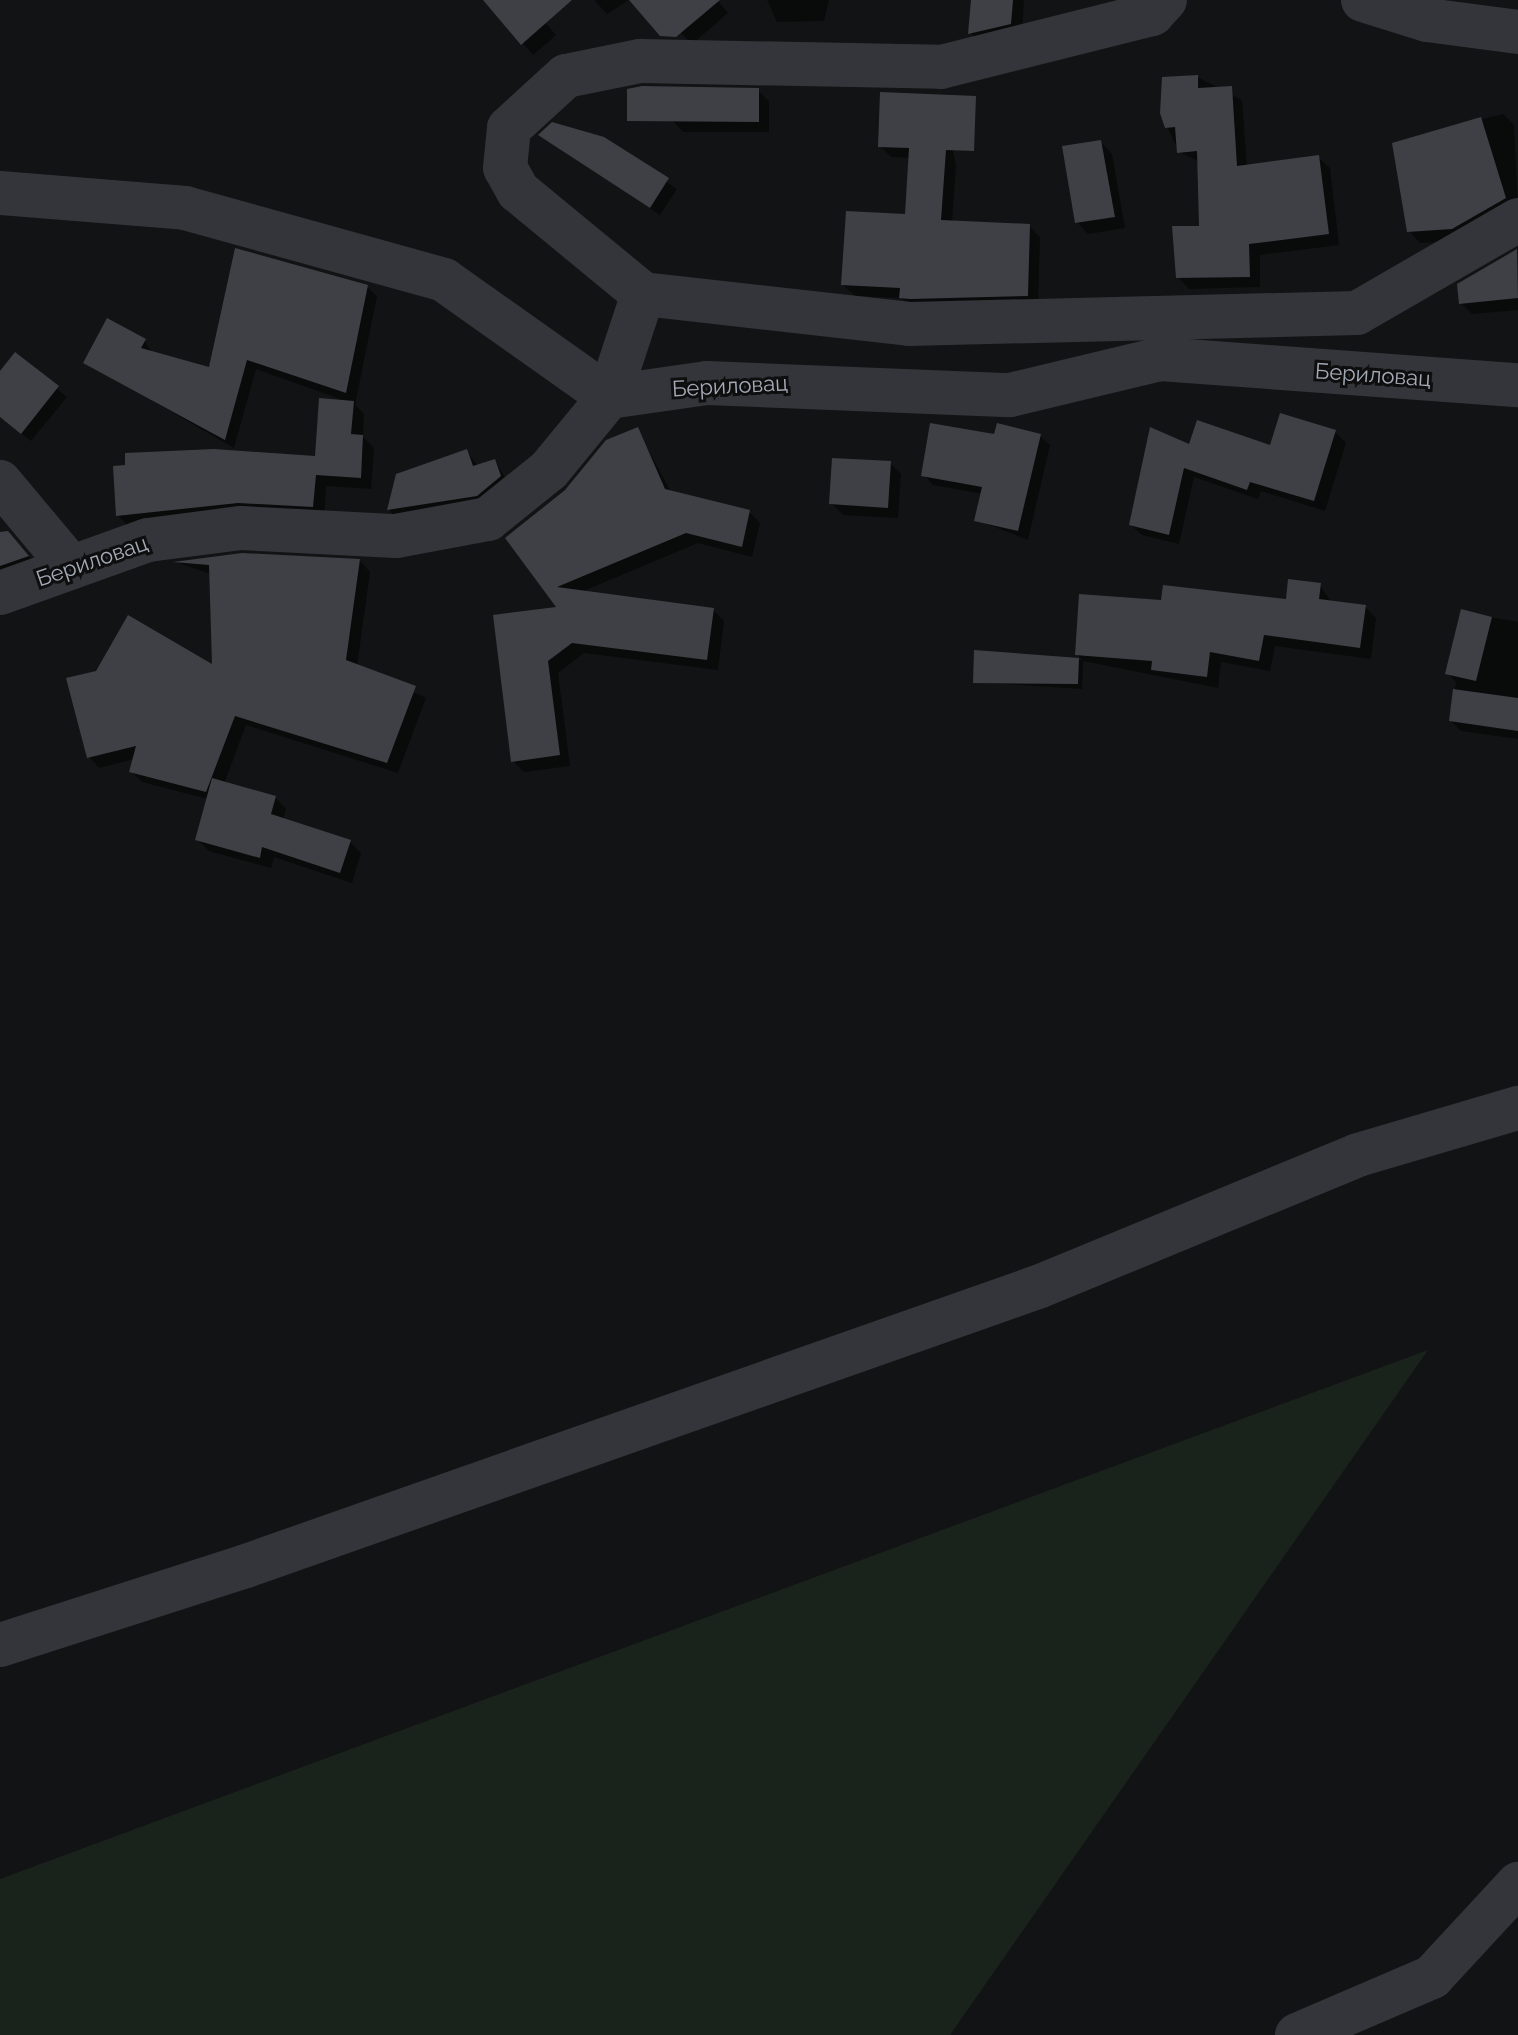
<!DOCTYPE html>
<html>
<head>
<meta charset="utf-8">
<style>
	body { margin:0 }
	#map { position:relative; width:1518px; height:2035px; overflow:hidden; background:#121314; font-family:Raleway,sans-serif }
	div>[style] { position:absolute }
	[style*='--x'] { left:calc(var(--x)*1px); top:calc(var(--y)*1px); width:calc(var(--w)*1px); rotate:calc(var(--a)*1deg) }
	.green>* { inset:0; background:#1a231b }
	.shadow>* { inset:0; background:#0007 }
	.building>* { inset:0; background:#3e4045 }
	.minor>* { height:44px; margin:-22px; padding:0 22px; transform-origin:22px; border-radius:22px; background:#33353a }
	span { translate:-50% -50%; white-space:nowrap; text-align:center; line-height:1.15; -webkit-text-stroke:6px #0e0e0f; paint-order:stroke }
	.street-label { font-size:22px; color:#a3aab6 }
</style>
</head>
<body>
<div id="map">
	<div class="green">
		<i style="clip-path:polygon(1428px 1350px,950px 2035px,0 2035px,0 1879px)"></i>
	</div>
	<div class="shadow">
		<i style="clip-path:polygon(485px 0,526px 0,556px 35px,533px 55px)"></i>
		<i style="clip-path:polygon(594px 0,629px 0,607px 14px)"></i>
		<i style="clip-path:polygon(679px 0,717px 0,728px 13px,692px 44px,681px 33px)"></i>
		<i style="clip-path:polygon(767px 0,829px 0,824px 21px,777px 22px)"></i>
		<i style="clip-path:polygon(973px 0,1024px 0,1022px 34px,981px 44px,971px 33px)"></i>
		<i style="clip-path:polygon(1197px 77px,1242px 100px,1247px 166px,1318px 157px,1330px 168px,1339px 245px,1260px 255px,1260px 287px,1189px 289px,1178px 277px,1201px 228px,1200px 162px,1179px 152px,1167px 127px)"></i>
		<i style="clip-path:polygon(758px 90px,769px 102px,769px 132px,683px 132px,672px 120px)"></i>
		<i style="clip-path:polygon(943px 108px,956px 165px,952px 223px,1029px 226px,1040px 237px,1038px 307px,913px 308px,902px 298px,855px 296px,843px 285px,907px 216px,910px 158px,891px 157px,880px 146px)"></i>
		<i style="clip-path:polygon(1503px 114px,1514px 125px,1518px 210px,1464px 240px,1420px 243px,1409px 231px,1445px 128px)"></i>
		<i style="clip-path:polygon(541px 135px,604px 139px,677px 189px,660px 215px)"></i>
		<i style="clip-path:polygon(1101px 142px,1112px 154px,1125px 228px,1088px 234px,1077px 222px)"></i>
		<i style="clip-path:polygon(1517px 252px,1518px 310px,1472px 314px,1461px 303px)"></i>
		<i style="clip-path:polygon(367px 287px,377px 296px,355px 405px,364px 414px,363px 437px,374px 448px,371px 489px,326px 486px,324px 517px,129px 527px,118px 516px,317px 459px,340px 399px,256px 369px,234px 448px,86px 362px,144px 340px,152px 353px,211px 369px)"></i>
		<i style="clip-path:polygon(15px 355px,67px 397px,31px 441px,0 417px,0 374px)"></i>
		<i style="clip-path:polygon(637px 429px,671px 492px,749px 512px,760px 523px,752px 557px,698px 543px,581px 592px,713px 610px,724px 621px,718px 670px,584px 653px,558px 673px,570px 766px,524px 772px,513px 761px,560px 608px,507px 538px)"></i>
		<i style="clip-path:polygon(1335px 432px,1346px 443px,1325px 511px,1261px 491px,1258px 499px,1194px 477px,1179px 544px,1142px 535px,1131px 525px,1190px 447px,1272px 448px)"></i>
		<i style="clip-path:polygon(996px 436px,1040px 436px,1050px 445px,1028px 540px,977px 520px,983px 494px,933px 485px,924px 475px)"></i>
		<i style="clip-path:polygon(466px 451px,479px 467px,495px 461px,511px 487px,488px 505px,399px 520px,389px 510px,398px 475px)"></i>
		<i style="clip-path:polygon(890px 463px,901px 474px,898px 518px,843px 515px,831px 503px)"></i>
		<i style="clip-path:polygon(0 534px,19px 544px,38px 568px,0 581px)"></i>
		<i style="clip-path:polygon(242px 555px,360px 561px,370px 572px,357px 666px,426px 698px,398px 773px,246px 725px,224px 784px,275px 797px,286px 809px,283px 820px,350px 842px,361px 853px,352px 883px,274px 857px,271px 868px,209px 851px,198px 840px,208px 799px,142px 782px,131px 771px,134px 759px,99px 768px,89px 757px,214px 668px,211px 574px,178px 563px)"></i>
		<i style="clip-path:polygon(1320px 585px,1331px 602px,1365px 607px,1376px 618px,1371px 659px,1275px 646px,1270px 671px,1221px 662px,1218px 688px,1083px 661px,1082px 689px,975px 682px,976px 652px,1082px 660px,1077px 654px,1162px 602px,1287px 601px)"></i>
		<i style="clip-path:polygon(1463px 612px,1518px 622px,1518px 739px,1461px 731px,1451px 721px,1456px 682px,1448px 673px)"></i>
	</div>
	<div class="building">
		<i style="clip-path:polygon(483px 0,572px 0,521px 45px)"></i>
		<i style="clip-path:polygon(629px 0,720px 0,676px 37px,660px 36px)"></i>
		<i style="clip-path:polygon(971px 0,1013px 0,1011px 24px,968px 34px)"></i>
		<i style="clip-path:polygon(1198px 75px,1198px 88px,1232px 86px,1237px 166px,1319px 155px,1329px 234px,1249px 244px,1250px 277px,1176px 278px,1172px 226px,1199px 226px,1197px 151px,1177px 153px,1175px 127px,1165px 128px,1160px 113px,1162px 77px)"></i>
		<i style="clip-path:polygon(642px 86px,759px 88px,759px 122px,627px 121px,627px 89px)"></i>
		<i style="clip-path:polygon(880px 92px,976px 96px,974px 151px,946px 150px,941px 220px,1030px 224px,1028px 296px,910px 299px,899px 298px,900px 288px,841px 285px,846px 211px,905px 214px,909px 148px,878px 147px)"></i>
		<i style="clip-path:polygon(1481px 117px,1506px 198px,1452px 229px,1407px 232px,1392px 143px)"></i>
		<i style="clip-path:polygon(552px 122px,604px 137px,669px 178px,650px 208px,538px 135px)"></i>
		<i style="clip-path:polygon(1101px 140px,1115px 217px,1075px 223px,1062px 146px)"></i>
		<i style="clip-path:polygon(235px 248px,368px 285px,346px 393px,247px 360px,225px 440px,83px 363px,107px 318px,146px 339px,141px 348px,209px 367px)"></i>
		<i style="clip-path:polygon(1517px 249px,1518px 298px,1459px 304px,1457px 284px)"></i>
		<i style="clip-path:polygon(15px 352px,59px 386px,21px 434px,0 417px,0 371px)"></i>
		<i style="clip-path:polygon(319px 398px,354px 401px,351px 434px,363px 435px,361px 478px,316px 475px,313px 507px,238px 503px,116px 516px,113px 466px,125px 465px,125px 453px,214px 449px,315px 456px)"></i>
		<i style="clip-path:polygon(1280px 413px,1336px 430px,1314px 501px,1250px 482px,1247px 490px,1184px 468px,1169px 535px,1129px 525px,1150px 427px,1189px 444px,1197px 420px,1270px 445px)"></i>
		<i style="clip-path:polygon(930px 423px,994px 434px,997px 423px,1041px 434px,1018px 531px,974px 521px,982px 487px,921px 476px)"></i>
		<i style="clip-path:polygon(638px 427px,665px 489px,750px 510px,742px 547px,686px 533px,557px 587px,714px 608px,707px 660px,572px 643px,548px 661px,560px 755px,511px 762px,493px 615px,556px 607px,505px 538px,565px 490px,606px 440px)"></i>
		<i style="clip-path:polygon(467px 449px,473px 466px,495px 459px,501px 476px,477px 496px,387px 510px,396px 474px)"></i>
		<i style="clip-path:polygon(832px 458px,891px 461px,888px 508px,829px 504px)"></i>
		<i style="clip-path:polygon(8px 531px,29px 556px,0 566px,0 532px)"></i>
		<i style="clip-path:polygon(242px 553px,360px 559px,346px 660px,416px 686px,387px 763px,235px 716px,206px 792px,129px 772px,136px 746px,87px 758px,66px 678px,96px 671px,128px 615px,212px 664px,209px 565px,173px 562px)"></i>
		<i style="clip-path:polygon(1288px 579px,1321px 583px,1319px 599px,1366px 605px,1360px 648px,1264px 635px,1259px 661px,1210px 652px,1207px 677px,1151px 670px,1152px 661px,1075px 655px,1079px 594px,1161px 600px,1163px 585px,1286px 599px)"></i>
		<i style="clip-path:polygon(1461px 609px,1492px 617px,1476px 681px,1445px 674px)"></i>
		<i style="clip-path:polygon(974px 650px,1079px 658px,1078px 684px,973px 683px)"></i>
		<i style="clip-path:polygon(1453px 689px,1518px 698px,1518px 731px,1449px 721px)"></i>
		<i style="clip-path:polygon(212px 778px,276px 796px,271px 814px,351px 840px,340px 873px,262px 847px,260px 858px,195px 840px)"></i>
	</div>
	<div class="minor">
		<i style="--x:1363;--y:0;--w:67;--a:17.4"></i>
		<i style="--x:1427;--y:20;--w:92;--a:7.5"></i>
		<i style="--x:0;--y:193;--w:186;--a:4.6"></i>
		<i style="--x:185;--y:208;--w:269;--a:15.5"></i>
		<i style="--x:444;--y:280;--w:202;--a:35.3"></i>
		<i style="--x:609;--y:397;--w:108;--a:-71.7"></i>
		<i style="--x:643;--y:294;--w:268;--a:6.4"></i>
		<i style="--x:909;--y:324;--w:448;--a:-1.4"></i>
		<i style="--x:1357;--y:313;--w:186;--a:-30"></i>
		<i style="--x:643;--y:294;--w:162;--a:-140.5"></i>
		<i style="--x:518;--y:191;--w:26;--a:-119"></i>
		<i style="--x:505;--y:168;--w:40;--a:-84.3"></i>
		<i style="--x:509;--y:128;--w:77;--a:-42.4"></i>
		<i style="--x:566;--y:76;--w:76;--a:-11.5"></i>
		<i style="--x:640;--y:61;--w:301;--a:1.1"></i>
		<i style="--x:941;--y:67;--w:218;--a:-14.1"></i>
		<i style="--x:1152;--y:14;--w:19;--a:-47"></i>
		<i style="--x:0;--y:482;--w:111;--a:50.1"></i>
		<i style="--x:0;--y:593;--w:157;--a:-19.7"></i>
		<i style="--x:148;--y:540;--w:94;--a:-7.4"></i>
		<i style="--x:241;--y:528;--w:155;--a:3"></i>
		<i style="--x:396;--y:536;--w:94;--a:-10.5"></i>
		<i style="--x:488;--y:519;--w:78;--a:-38.8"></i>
		<i style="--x:549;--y:470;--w:94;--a:-50.6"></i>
		<i style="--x:609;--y:397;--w:99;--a:-8.1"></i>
		<i style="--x:707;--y:383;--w:303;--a:2.3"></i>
		<i style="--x:1010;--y:395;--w:154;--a:-13.5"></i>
		<i style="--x:1160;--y:359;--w:359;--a:4.2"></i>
		<i style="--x:0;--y:1645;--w:258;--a:-17.8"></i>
		<i style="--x:246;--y:1566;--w:840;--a:-19.41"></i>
		<i style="--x:1038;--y:1287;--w:346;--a:-22.4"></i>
		<i style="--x:1358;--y:1155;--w:167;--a:-16.4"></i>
		<i style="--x:1297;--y:2035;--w:147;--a:-23.2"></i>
		<i style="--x:1432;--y:1977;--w:127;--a:-47.2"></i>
	</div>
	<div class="street-label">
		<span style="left:1373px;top:375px;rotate:4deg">Бериловац</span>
		<span style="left:730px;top:386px;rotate:-3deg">Бериловац</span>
		<span style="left:92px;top:561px;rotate:-19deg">Бериловац</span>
	</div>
</div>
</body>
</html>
